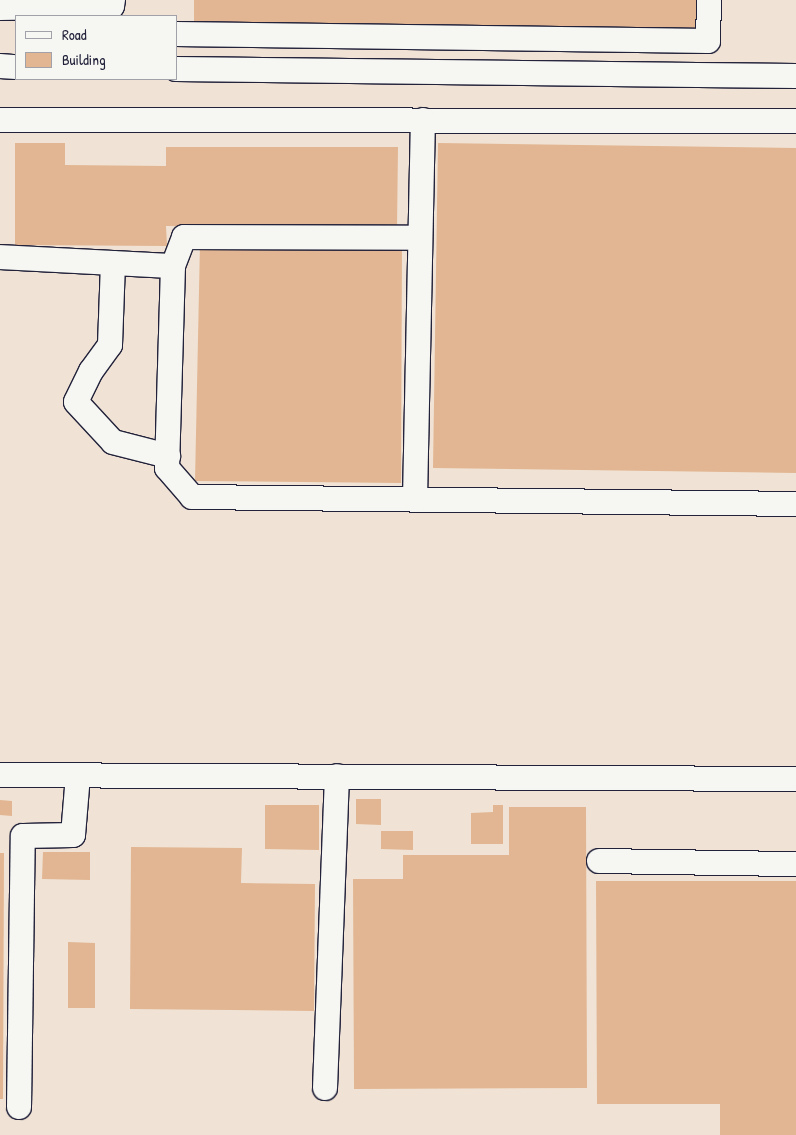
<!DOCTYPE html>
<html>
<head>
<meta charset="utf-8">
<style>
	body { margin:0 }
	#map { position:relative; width:796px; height:1135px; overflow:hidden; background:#f6f6f2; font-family:"Patrick Hand",sans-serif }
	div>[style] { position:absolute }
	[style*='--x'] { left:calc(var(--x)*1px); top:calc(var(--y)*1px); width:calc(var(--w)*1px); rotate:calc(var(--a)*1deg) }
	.built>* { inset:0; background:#f0e3d5 }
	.building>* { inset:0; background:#e2b692 }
	.roads { filter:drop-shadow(1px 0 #22223b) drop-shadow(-1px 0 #22223b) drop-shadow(0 1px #22223b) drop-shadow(0 -1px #22223b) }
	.minor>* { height:24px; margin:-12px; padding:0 12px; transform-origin:12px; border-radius:12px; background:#f6f6f2 }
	span { translate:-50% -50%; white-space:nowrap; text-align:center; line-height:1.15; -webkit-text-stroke:5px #f6f6f2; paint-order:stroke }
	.legend { position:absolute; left:15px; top:15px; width:162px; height:65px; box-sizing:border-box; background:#f6f6f2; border:1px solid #a1a1a9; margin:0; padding:6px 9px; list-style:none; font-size:15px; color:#22223b }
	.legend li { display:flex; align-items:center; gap:10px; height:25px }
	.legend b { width:25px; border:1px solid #a1a1a9 }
</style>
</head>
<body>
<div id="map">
	<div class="built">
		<i style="clip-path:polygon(evenodd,0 0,796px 0,796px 1135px,0 1135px,0 0,16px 16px,176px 16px,176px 79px,16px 79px,16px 16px)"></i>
	</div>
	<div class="building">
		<i style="clip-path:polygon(194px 0,698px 0,698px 32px,194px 28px)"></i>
		<i style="clip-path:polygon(15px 143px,65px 143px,65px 165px,166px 166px,166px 147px,398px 147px,397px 229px,166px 226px,167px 246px,15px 245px)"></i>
		<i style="clip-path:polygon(438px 143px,796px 148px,796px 473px,433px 468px)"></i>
		<i style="clip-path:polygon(402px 242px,401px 483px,195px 481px,200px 243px)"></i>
		<i style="clip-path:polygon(356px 799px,381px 799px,381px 825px,356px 824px)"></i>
		<i style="clip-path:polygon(0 800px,12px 801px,12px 816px,0 815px)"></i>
		<i style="clip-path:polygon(265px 805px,319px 805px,319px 850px,265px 849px)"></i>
		<i style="clip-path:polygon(493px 805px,503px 805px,503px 844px,471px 844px,471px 813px,493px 812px)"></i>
		<i style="clip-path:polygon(509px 807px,586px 807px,587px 1088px,354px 1089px,353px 879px,403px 879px,403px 855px,509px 855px)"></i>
		<i style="clip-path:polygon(381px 831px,413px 831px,413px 850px,381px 849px)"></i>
		<i style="clip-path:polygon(131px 847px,242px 848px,241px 883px,315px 884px,314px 1011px,130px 1009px)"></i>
		<i style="clip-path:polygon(43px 852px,90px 852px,90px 880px,42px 879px)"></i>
		<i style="clip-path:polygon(0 853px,4px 853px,3px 1099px,0 1099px)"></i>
		<i style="clip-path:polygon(596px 881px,796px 881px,796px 1135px,720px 1135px,720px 1104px,597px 1104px)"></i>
		<i style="clip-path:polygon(68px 942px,95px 943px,95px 1008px,68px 1008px)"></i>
	</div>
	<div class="roads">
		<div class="minor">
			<i style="--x:0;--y:8;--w:112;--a:-1"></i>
			<i style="--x:112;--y:6;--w:6;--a:-81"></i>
			<i style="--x:176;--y:34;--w:532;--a:0.75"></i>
			<i style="--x:708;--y:41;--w:41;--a:-88.6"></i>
			<i style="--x:0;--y:66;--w:16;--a:4"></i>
			<i style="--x:176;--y:69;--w:620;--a:0.65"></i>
			<i style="--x:0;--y:120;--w:796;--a:0.07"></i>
			<i style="--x:0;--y:257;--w:173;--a:3"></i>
			<i style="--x:173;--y:266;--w:202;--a:91.7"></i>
			<i style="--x:167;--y:468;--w:38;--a:49"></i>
			<i style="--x:192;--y:497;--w:604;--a:0.66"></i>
			<i style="--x:113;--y:263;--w:82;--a:92.1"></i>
			<i style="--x:110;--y:345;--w:32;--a:126"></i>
			<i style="--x:91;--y:371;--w:34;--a:116"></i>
			<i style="--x:76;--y:402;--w:54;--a:47.2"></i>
			<i style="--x:113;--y:442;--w:57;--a:14.3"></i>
			<i style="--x:173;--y:266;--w:31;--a:-69"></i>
			<i style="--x:184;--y:237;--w:236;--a:0.2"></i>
			<i style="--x:415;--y:499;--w:379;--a:-88.8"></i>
			<i style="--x:0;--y:775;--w:796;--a:0.29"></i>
			<i style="--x:599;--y:861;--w:197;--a:0.9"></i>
			<i style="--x:325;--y:1088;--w:312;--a:-87.8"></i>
			<i style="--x:19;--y:1107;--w:271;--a:-89.2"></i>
			<i style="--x:23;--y:836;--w:50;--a:-1.1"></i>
			<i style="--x:73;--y:835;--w:59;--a:-85.2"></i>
		</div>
	</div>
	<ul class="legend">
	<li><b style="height:6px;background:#f6f6f2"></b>Road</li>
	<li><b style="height:14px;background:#e2b692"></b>Building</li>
	</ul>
</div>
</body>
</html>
